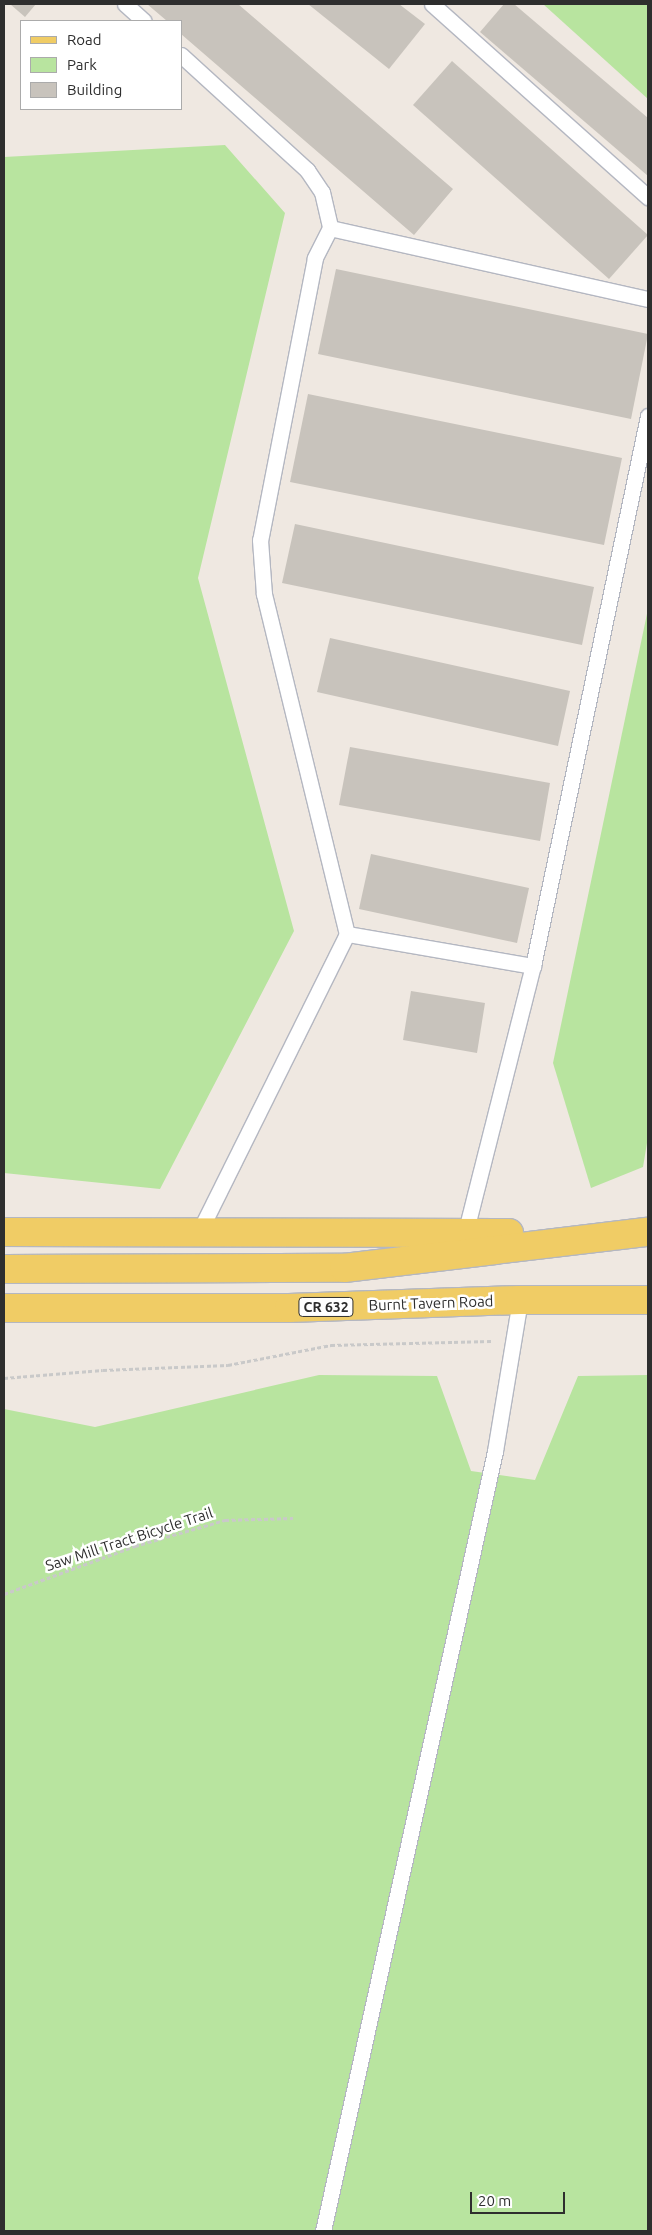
<!DOCTYPE html>
<html>
<head>
<meta charset="utf-8">
<style>
	body { margin:0 }
	#map { position:relative; width:652px; height:2235px; overflow:hidden; background:#efe8e1; font-family:Ubuntu,sans-serif }
	div>[style] { position:absolute }
	[style*='--x'] { left:calc(var(--x)*1px); top:calc(var(--y)*1px); width:calc(var(--w)*1px); rotate:calc(var(--a)*1deg) }
	.green>* { inset:0; background:#b8e49f }
	.building>* { inset:0; background:#c8c3bc }
	.path>* { height:3px; margin-top:-1.5px; transform-origin:0; background:repeating-linear-gradient(90deg,#c9c9c9 0 4px,transparent 0 6.5px) }
	.roads { filter:drop-shadow(1px 0 #b4b7c1) drop-shadow(-1px 0 #b4b7c1) drop-shadow(0 1px #b4b7c1) drop-shadow(0 -1px #b4b7c1) }
	.service>* { height:15px; margin:-7.5px; padding:0 7.5px; transform-origin:7.5px; border-radius:7.5px; background:#fff }
	.primary>* { height:28px; margin:-14px; padding:0 14px; transform-origin:14px; border-radius:14px; background:#f0cc65 }
	span { translate:-50% -50%; white-space:nowrap; text-align:center; line-height:1.15; -webkit-text-stroke:5px #fff; paint-order:stroke }
	.shield-label span { padding:1px 4px; background:#fff; border:1px solid; border-radius:4px; -webkit-text-stroke-width:0 }
	.shield-label { font-size:14px; color:#2e2e2e; font-weight:700 }
	.street-label { font-size:15px; color:#2e2e2e }
	.frame { position:absolute; inset:0; border:5px solid #2e2e2e; pointer-events:none }
	.legend { position:absolute; left:20px; top:20px; width:162px; height:90px; box-sizing:border-box; background:#fff; border:1px solid #ababab; margin:0; padding:6px 9px; list-style:none; font-size:15px; color:#2e2e2e }
	.legend li { display:flex; align-items:center; gap:10px; height:25px }
	.legend b { width:25px; border:1px solid #ababab }
	.scale { position:absolute; left:470px; top:2192px; width:95px; height:22px; box-sizing:border-box; border:2px solid #2e2e2e; border-top:0; padding-left:6px; font-size:15px; line-height:18px; white-space:nowrap; color:#2e2e2e; -webkit-text-stroke:4px #fff; paint-order:stroke }
</style>
</head>
<body>
<div id="map">
	<div class="green">
		<i style="clip-path:polygon(543px 4px,648px 4px,648px 99px)"></i>
		<i style="clip-path:polygon(225px 145px,285px 213px,198px 578px,294px 931px,160px 1189px,4px 1173px,4px 157px)"></i>
		<i style="clip-path:polygon(648px 609px,648px 1137px,643px 1167px,591px 1188px,553px 1063px)"></i>
		<i style="clip-path:polygon(319px 1375px,437px 1376px,471px 1471px,535px 1480px,578px 1376px,648px 1375px,648px 2231px,4px 2231px,4px 1409px,95px 1427px)"></i>
	</div>
	<div class="building">
		<i style="clip-path:polygon(10px 4px,36px 4px,25px 17px)"></i>
		<i style="clip-path:polygon(147px 4px,238px 4px,453px 189px,414px 235px,181px 34px,181px 21px,167px 21px)"></i>
		<i style="clip-path:polygon(308px 4px,399px 4px,425px 24px,389px 69px)"></i>
		<i style="clip-path:polygon(504px 4px,514px 4px,648px 118px,648px 176px,480px 32px)"></i>
		<i style="clip-path:polygon(452px 61px,648px 235px,609px 279px,413px 105px)"></i>
		<i style="clip-path:polygon(336px 269px,648px 334px,631px 419px,318px 354px)"></i>
		<i style="clip-path:polygon(308px 394px,622px 458px,604px 545px,290px 482px)"></i>
		<i style="clip-path:polygon(295px 524px,594px 587px,582px 645px,282px 583px)"></i>
		<i style="clip-path:polygon(330px 638px,570px 691px,558px 746px,317px 692px)"></i>
		<i style="clip-path:polygon(350px 747px,550px 783px,540px 841px,339px 805px)"></i>
		<i style="clip-path:polygon(371px 854px,529px 888px,517px 943px,359px 909px)"></i>
		<i style="clip-path:polygon(411px 991px,485px 1003px,477px 1053px,403px 1040px)"></i>
	</div>
	<div class="path">
		<i style="--x:4;--y:1378;--w:99;--a:-4.6"></i>
		<i style="--x:103;--y:1370;--w:125;--a:-2.3"></i>
		<i style="--x:228;--y:1365;--w:105;--a:-11"></i>
		<i style="--x:331;--y:1345;--w:160;--a:-1.4"></i>
		<i style="--x:4;--y:1594;--w:140;--a:-20.1"></i>
		<i style="--x:135;--y:1546;--w:94;--a:-16.1"></i>
		<i style="--x:225;--y:1520;--w:68;--a:-1.7"></i>
	</div>
	<div class="roads">
		<div class="service">
			<i style="--x:125;--y:4;--w:25;--a:42"></i>
			<i style="--x:432;--y:4;--w:290;--a:41.8"></i>
			<i style="--x:181;--y:55;--w:171;--a:42.4"></i>
			<i style="--x:307;--y:170;--w:27;--a:56"></i>
			<i style="--x:322;--y:192;--w:37;--a:77"></i>
			<i style="--x:330;--y:228;--w:34;--a:117"></i>
			<i style="--x:315;--y:258;--w:287;--a:101"></i>
			<i style="--x:260;--y:540;--w:54;--a:85.8"></i>
			<i style="--x:264;--y:594;--w:350;--a:76.3"></i>
			<i style="--x:347;--y:934;--w:330;--a:116.4"></i>
			<i style="--x:330;--y:228;--w:326;--a:12.6"></i>
			<i style="--x:347;--y:934;--w:189;--a:9.8"></i>
			<i style="--x:465;--y:1234;--w:276;--a:-75.8"></i>
			<i style="--x:533;--y:966;--w:562;--a:-78.19"></i>
			<i style="--x:323;--y:2231;--w:799;--a:-77.56"></i>
			<i style="--x:495;--y:1451;--w:153;--a:-80.6"></i>
		</div>
		<div class="primary">
			<i style="--x:4;--y:1232;--w:505;--a:0.11"></i>
			<i style="--x:4;--y:1269;--w:340;--a:-0.2"></i>
			<i style="--x:344;--y:1268;--w:306;--a:-6.8"></i>
			<i style="--x:4;--y:1308;--w:285;--a:0"></i>
			<i style="--x:289;--y:1308;--w:231;--a:-2"></i>
			<i style="--x:520;--y:1300;--w:128;--a:0"></i>
		</div>
	</div>
	<div class="shield-label">
		<span style="left:326px;top:1307px">CR 632</span>
	</div>
	<div class="street-label">
		<span style="left:431px;top:1303px;rotate:-2deg">Burnt Tavern Road</span>
		<span style="left:129px;top:1539px;rotate:-18deg">Saw Mill Tract Bicycle Trail</span>
	</div>
	<div class="frame"></div>
	<ul class="legend">
	<li><b style="height:6px;background:#f0cc65"></b>Road</li>
	<li><b style="height:14px;background:#b8e49f"></b>Park</li>
	<li><b style="height:14px;background:#c8c3bc"></b>Building</li>
	</ul>
	<div class="scale">20 m</div>
</div>
</body>
</html>
